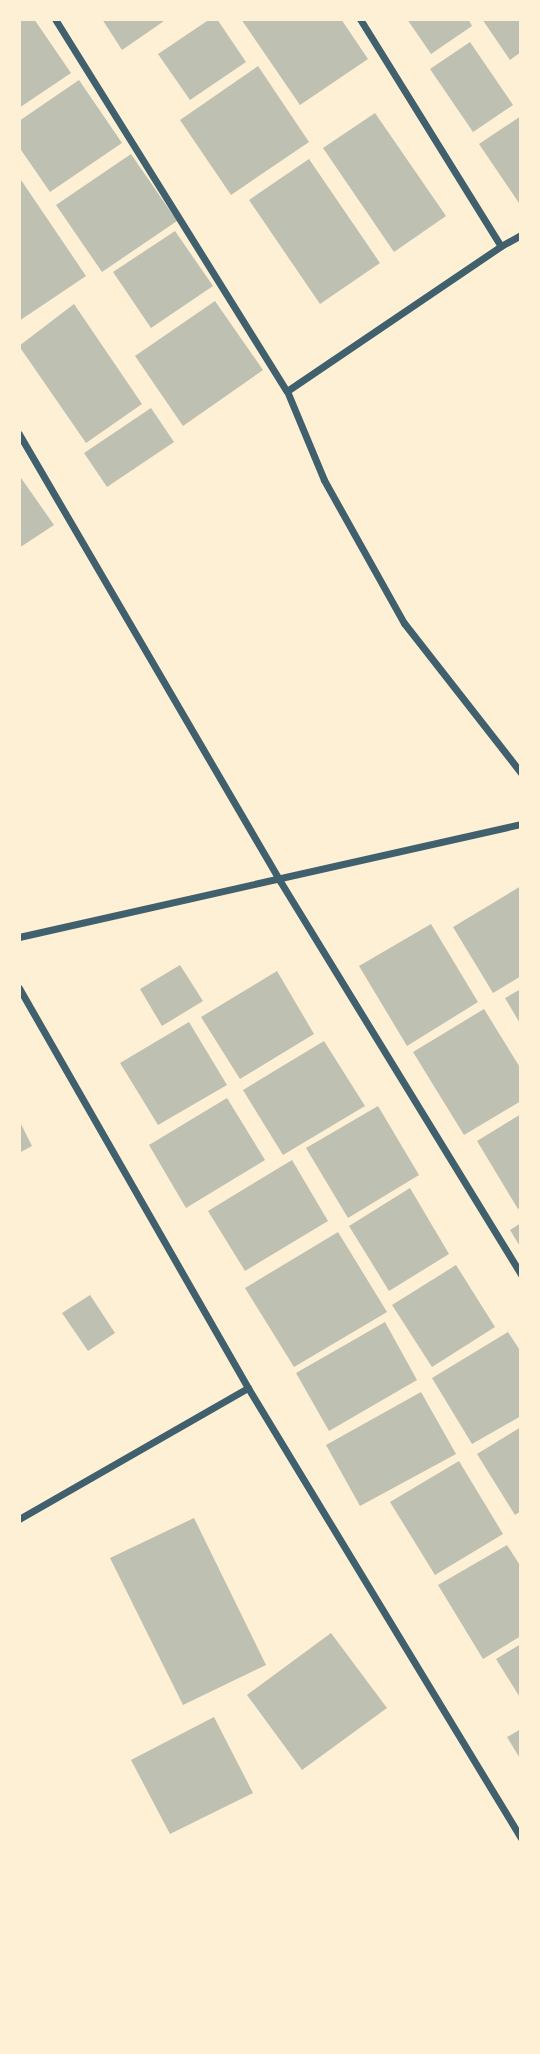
<!DOCTYPE html>
<html>
<head>
<meta charset="utf-8">
<style>
	body { margin:0 }
	#map { position:relative; width:540px; height:2054px; overflow:hidden; background:#fdf0d5; font-family:Arial,sans-serif }
	div>[style] { position:absolute }
	[style*='--x'] { left:calc(var(--x)*1px); top:calc(var(--y)*1px); width:calc(var(--w)*1px); rotate:calc(var(--a)*1deg) }
	.building>* { inset:0; background:#bec0b2 }
	.minor>* { height:7px; margin:-3.5px; padding:0 3.5px; transform-origin:3.5px; border-radius:3.5px; background:#3f606c }
	span { translate:-50% -50%; white-space:nowrap; text-align:center; line-height:1.15; -webkit-text-stroke:5px #fdf0d5; paint-order:stroke }
	.frame { position:absolute; inset:0; border:21px solid #fdf0d5; pointer-events:none }
</style>
</head>
<body>
<div id="map">
	<div class="building">
		<i style="clip-path:polygon(19px 19px,34px 19px,71px 73px,19px 108px)"></i>
		<i style="clip-path:polygon(102px 19px,167px 19px,122px 50px)"></i>
		<i style="clip-path:polygon(210px 19px,217px 19px,246px 62px,190px 100px,158px 54px)"></i>
		<i style="clip-path:polygon(241px 19px,341px 19px,368px 59px,300px 105px)"></i>
		<i style="clip-path:polygon(407px 19px,468px 19px,472px 26px,431px 54px)"></i>
		<i style="clip-path:polygon(482px 19px,521px 19px,521px 52px,510px 60px)"></i>
		<i style="clip-path:polygon(470px 42px,513px 105px,473px 132px,430px 69px)"></i>
		<i style="clip-path:polygon(258px 66px,309px 142px,231px 195px,180px 120px)"></i>
		<i style="clip-path:polygon(79px 80px,122px 143px,50px 192px,19px 147px,19px 121px)"></i>
		<i style="clip-path:polygon(375px 113px,446px 216px,394px 252px,323px 148px)"></i>
		<i style="clip-path:polygon(521px 116px,521px 206px,479px 144px)"></i>
		<i style="clip-path:polygon(131px 154px,177px 221px,102px 272px,56px 205px)"></i>
		<i style="clip-path:polygon(309px 159px,380px 263px,320px 304px,249px 200px)"></i>
		<i style="clip-path:polygon(19px 177px,86px 276px,19px 321px)"></i>
		<i style="clip-path:polygon(175px 231px,213px 286px,151px 328px,113px 272px)"></i>
		<i style="clip-path:polygon(215px 301px,263px 370px,183px 426px,135px 356px)"></i>
		<i style="clip-path:polygon(74px 304px,142px 404px,86px 443px,19px 346px)"></i>
		<i style="clip-path:polygon(151px 408px,174px 442px,107px 487px,84px 453px)"></i>
		<i style="clip-path:polygon(19px 475px,54px 525px,19px 548px)"></i>
		<i style="clip-path:polygon(521px 886px,521px 976px,493px 993px,453px 927px)"></i>
		<i style="clip-path:polygon(431px 924px,478px 1002px,407px 1046px,359px 966px)"></i>
		<i style="clip-path:polygon(180px 965px,203px 1001px,162px 1026px,140px 989px)"></i>
		<i style="clip-path:polygon(277px 971px,314px 1034px,240px 1079px,201px 1017px)"></i>
		<i style="clip-path:polygon(521px 989px,521px 1025px,505px 998px)"></i>
		<i style="clip-path:polygon(484px 1009px,521px 1069px,521px 1101px,464px 1135px,413px 1052px)"></i>
		<i style="clip-path:polygon(189px 1022px,227px 1085px,158px 1125px,120px 1063px)"></i>
		<i style="clip-path:polygon(324px 1041px,365px 1106px,283px 1155px,243px 1090px)"></i>
		<i style="clip-path:polygon(227px 1098px,265px 1160px,186px 1208px,149px 1145px)"></i>
		<i style="clip-path:polygon(378px 1106px,419px 1175px,348px 1218px,306px 1148px)"></i>
		<i style="clip-path:polygon(521px 1114px,521px 1207px,518px 1209px,477px 1141px)"></i>
		<i style="clip-path:polygon(19px 1120px,32px 1146px,19px 1153px)"></i>
		<i style="clip-path:polygon(292px 1160px,328px 1221px,245px 1271px,208px 1211px)"></i>
		<i style="clip-path:polygon(410px 1188px,449px 1254px,389px 1291px,349px 1226px)"></i>
		<i style="clip-path:polygon(521px 1223px,521px 1248px,510px 1230px)"></i>
		<i style="clip-path:polygon(338px 1232px,387px 1312px,294px 1367px,245px 1288px)"></i>
		<i style="clip-path:polygon(456px 1265px,495px 1327px,432px 1367px,392px 1305px)"></i>
		<i style="clip-path:polygon(90px 1295px,115px 1333px,88px 1351px,62px 1313px)"></i>
		<i style="clip-path:polygon(385px 1322px,417px 1380px,329px 1431px,296px 1373px)"></i>
		<i style="clip-path:polygon(508px 1332px,521px 1352px,521px 1416px,472px 1444px,432px 1378px)"></i>
		<i style="clip-path:polygon(421px 1392px,456px 1454px,360px 1506px,326px 1445px)"></i>
		<i style="clip-path:polygon(521px 1427px,521px 1511px,515px 1515px,477px 1454px)"></i>
		<i style="clip-path:polygon(459px 1461px,503px 1534px,435px 1575px,390px 1502px)"></i>
		<i style="clip-path:polygon(194px 1518px,266px 1665px,183px 1705px,110px 1558px)"></i>
		<i style="clip-path:polygon(507px 1545px,521px 1567px,521px 1636px,483px 1659px,438px 1585px)"></i>
		<i style="clip-path:polygon(331px 1633px,387px 1708px,302px 1770px,247px 1695px)"></i>
		<i style="clip-path:polygon(521px 1644px,521px 1699px,496px 1659px)"></i>
		<i style="clip-path:polygon(214px 1717px,253px 1793px,170px 1834px,131px 1760px)"></i>
		<i style="clip-path:polygon(521px 1729px,521px 1760px,507px 1737px)"></i>
	</div>
	<div class="minor">
		<i style="--x:55;--y:19;--w:438;--a:58.1"></i>
		<i style="--x:287;--y:391;--w:96;--a:67.4"></i>
		<i style="--x:324;--y:480;--w:164;--a:60.8"></i>
		<i style="--x:404;--y:623;--w:190;--a:52"></i>
		<i style="--x:360;--y:19;--w:267;--a:58.2"></i>
		<i style="--x:501;--y:246;--w:23;--a:-29"></i>
		<i style="--x:287;--y:391;--w:258;--a:-34.1"></i>
		<i style="--x:19;--y:434;--w:518;--a:59.72"></i>
		<i style="--x:280;--y:881;--w:462;--a:58.5"></i>
		<i style="--x:19;--y:937;--w:515;--a:-12.69"></i>
		<i style="--x:19;--y:988;--w:461;--a:60.2"></i>
		<i style="--x:248;--y:1388;--w:526;--a:58.76"></i>
		<i style="--x:19;--y:1519;--w:264;--a:-29.8"></i>
	</div>
	<div class="frame"></div>
</div>
</body>
</html>
